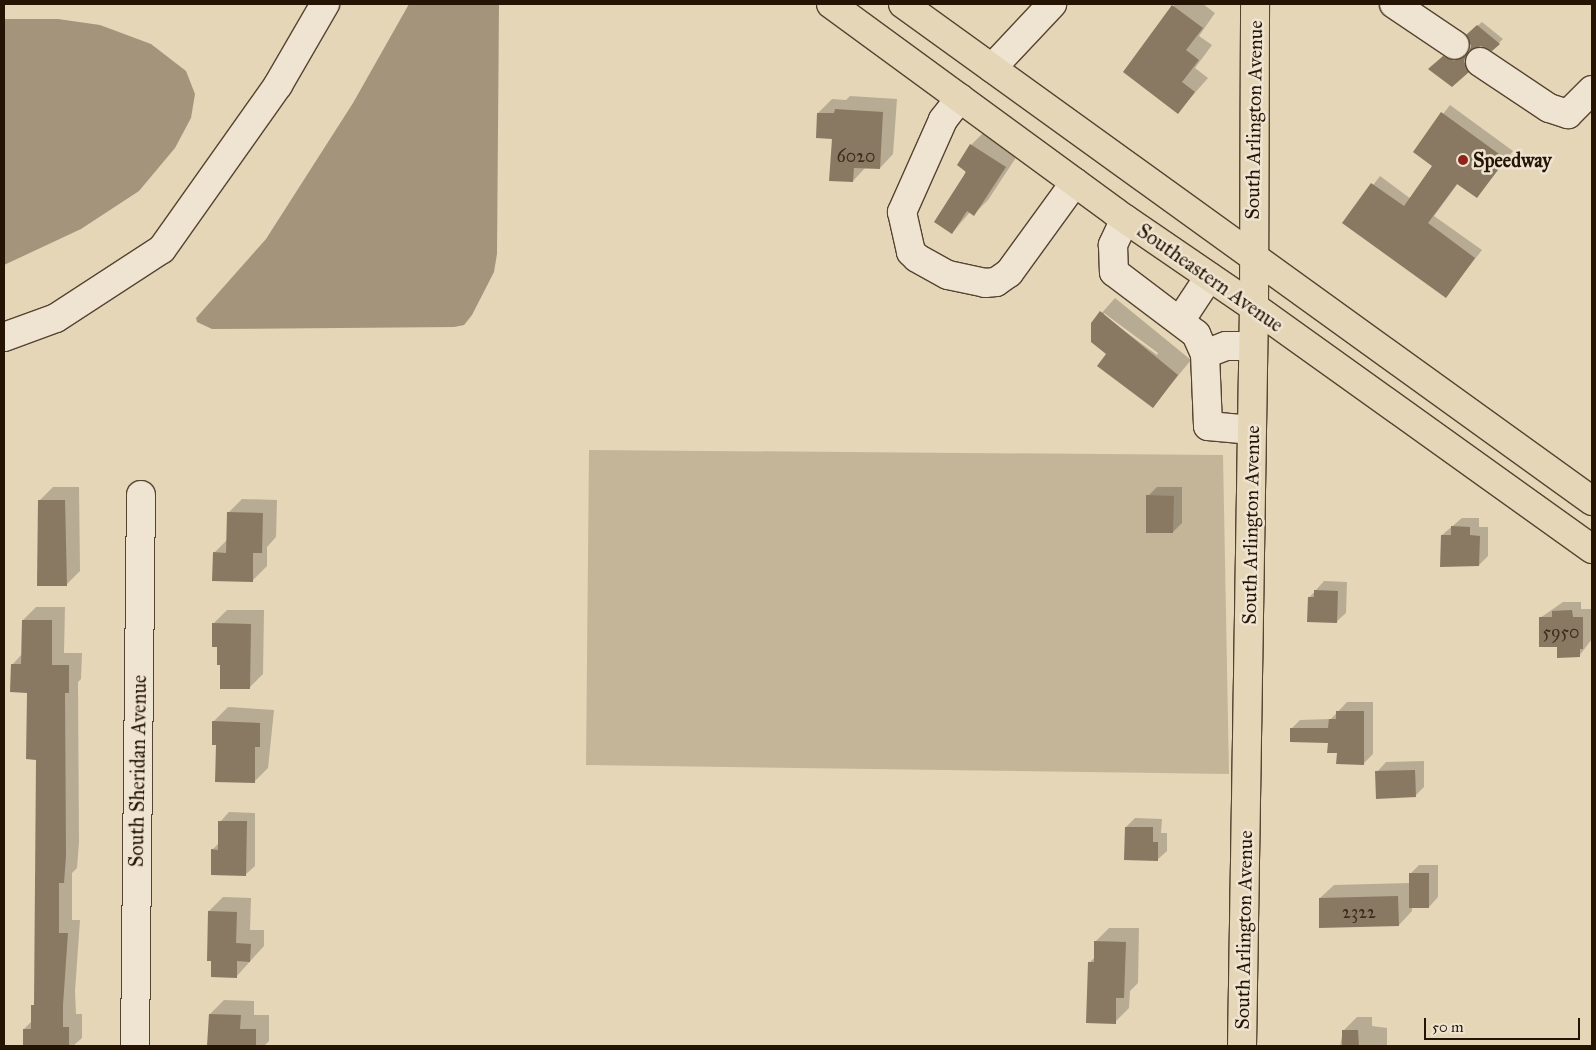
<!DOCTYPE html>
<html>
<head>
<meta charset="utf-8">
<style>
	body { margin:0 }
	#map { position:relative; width:1596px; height:1050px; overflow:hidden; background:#e5d6b8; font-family:"IM FELL Great Primer",serif }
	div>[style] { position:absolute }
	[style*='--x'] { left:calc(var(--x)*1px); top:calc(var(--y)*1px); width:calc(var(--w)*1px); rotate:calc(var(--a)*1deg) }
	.green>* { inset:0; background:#c4b599 }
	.water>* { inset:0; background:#a4947b }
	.shadow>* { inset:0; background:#0003 }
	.building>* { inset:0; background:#897962 }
	.roads { filter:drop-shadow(1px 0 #554431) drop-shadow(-1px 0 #554431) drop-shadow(0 1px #554431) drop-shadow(0 -1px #554431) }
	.minor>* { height:28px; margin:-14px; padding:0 14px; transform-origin:14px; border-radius:14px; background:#eee4d1 }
	.major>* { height:28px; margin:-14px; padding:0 14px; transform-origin:14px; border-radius:14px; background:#e5d6b8 }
	.dots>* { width:14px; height:14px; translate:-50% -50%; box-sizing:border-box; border:2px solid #eee4d1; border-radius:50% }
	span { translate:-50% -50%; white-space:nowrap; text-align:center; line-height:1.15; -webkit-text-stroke:5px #eee4d1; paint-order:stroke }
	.number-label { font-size:18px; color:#3e2d1c }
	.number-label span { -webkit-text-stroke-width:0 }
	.street-label { font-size:20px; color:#251404 }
	.poi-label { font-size:20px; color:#251404; font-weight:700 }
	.left { translate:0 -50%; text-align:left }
	.frame { position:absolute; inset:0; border:5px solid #251404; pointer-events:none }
	.scale { position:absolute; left:1424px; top:1018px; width:156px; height:22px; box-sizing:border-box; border:2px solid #251404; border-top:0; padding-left:6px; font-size:15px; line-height:18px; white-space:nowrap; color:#251404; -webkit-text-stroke:4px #eee4d1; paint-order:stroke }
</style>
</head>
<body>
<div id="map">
	<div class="green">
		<i style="clip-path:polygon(589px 450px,1223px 455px,1229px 774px,586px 765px)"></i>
	</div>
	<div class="water">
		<i style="clip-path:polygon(409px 4px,499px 4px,497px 254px,494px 272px,472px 315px,464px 325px,454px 327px,212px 329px,197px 322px,196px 318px,266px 239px,353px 103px)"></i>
		<i style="clip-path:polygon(4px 19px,58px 19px,100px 25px,151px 44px,186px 71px,195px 94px,191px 118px,175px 148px,139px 191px,81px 229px,4px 265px)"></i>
	</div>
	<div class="shadow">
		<i style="clip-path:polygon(1174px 4px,1203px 4px,1215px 13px,1199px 36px,1212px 45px,1195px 68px,1208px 78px,1178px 112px)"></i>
		<i style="clip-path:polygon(1482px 22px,1503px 39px,1492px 50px,1472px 46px,1472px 31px)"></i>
		<i style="clip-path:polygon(1448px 52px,1459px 57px,1469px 53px,1472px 67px,1452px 86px,1434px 65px)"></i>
		<i style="clip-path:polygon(850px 96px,897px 99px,893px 154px,880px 168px,866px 167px,853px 181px,818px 113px,832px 99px,846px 100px)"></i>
		<i style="clip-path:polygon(1450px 105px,1513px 151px,1477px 197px,1458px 183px,1434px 216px,1482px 250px,1446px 296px,1344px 223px,1380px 176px,1411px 199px,1434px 166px,1414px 151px)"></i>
		<i style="clip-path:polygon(985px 131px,1019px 153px,988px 200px,974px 214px,970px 212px,952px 233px,971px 145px)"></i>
		<i style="clip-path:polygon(evenodd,1115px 298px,1191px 360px,1153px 406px,1108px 353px,1092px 324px,1115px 298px,1104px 313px,1158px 353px,1157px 355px,1104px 316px,1104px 313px)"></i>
		<i style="clip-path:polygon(53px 487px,79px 487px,80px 571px,66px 585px,39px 501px)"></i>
		<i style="clip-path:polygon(1157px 487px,1182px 487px,1182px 523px,1173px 532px,1148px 496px)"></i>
		<i style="clip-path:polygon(242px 499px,277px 500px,276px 537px,267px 547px,267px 566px,253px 580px,214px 553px,228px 539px,228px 513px)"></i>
		<i style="clip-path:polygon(1462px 518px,1479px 518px,1479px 527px,1488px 527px,1488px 556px,1479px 565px,1442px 535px)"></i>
		<i style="clip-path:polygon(1324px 581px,1347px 582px,1346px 613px,1336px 622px,1309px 598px)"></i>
		<i style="clip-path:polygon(1563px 602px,1581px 602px,1581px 609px,1591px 609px,1592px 639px,1579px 656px,1558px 645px,1540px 618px)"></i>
		<i style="clip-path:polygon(36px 607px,65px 607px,64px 653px,82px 653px,81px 679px,78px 682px,79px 842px,77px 868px,72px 873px,72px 920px,80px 920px,75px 991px,76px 1014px,82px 1014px,82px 1038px,73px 1046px,25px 1046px,24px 1029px,32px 1021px,35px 1003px,37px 758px,28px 691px,12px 665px,22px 654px,23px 620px)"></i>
		<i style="clip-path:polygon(227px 610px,264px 610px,263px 674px,249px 688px,221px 664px,213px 624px)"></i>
		<i style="clip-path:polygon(1347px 702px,1373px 702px,1373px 754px,1364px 763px,1338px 752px,1329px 742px,1291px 729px,1300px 720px,1331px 719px)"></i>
		<i style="clip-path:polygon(228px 707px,274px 710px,268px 768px,254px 782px,214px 721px)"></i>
		<i style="clip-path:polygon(1424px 761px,1424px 787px,1415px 796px,1377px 772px,1386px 762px)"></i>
		<i style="clip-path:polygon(229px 812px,255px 813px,255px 866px,245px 875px,212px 850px,219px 843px,220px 822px)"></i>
		<i style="clip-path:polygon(1135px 818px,1162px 819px,1161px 833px,1167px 833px,1167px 851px,1157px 860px,1126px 827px)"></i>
		<i style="clip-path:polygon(1419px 865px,1438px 865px,1438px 897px,1429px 907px,1412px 907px,1412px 911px,1399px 925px,1320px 898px,1334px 885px,1410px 883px,1410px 874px)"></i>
		<i style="clip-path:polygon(223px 897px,251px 898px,250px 930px,264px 930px,264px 946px,236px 977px,209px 911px)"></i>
		<i style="clip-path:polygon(1109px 928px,1139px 928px,1138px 983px,1130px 991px,1129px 1008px,1115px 1022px,1089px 963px,1095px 957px,1096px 941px)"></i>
		<i style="clip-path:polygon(224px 1000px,254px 1001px,254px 1015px,269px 1015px,269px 1041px,264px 1046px,209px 1046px,210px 1014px)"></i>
		<i style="clip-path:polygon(1357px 1017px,1372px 1017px,1372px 1026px,1387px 1028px,1387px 1046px,1340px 1046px,1343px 1031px)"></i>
	</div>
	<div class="building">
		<i style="clip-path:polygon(1172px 5px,1203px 28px,1186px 50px,1199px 60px,1182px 82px,1195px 92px,1178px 114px,1123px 72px)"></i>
		<i style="clip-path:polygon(1477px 25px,1500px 44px,1492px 51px,1481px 46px,1469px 52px,1471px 46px,1466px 35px)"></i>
		<i style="clip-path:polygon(1466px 55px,1464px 61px,1469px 72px,1452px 87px,1428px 69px,1443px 56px,1454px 61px)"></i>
		<i style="clip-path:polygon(835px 109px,883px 112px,880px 169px,854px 168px,853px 182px,829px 181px,832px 139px,816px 138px,817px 113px,834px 113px)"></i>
		<i style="clip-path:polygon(1441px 112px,1506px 159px,1477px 198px,1457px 184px,1428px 223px,1475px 258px,1446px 298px,1342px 223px,1371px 183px,1404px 206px,1432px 166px,1413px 152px)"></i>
		<i style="clip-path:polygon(970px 144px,1006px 167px,974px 216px,967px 211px,952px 234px,934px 222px,966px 172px,957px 165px)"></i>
		<i style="clip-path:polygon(1100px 311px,1178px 375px,1153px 408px,1097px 366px,1106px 354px,1091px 342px,1091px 323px)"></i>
		<i style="clip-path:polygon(1146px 495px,1174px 496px,1173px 533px,1146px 533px)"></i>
		<i style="clip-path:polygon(38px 500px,65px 500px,67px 586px,37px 586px)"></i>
		<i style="clip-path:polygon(227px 512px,263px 513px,262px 553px,253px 553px,253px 582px,212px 581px,213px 552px,226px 553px)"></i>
		<i style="clip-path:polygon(1451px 526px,1470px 527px,1470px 535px,1480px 536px,1479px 566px,1440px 567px,1441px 535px,1451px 535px)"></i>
		<i style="clip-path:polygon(1314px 590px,1338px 591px,1337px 623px,1307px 622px,1308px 597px,1314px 597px)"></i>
		<i style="clip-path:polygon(1572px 610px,1573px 617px,1583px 617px,1583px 649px,1580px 649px,1580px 657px,1557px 658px,1557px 647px,1539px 647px,1539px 617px,1552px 617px,1552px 611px)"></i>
		<i style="clip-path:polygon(22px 620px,52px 620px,52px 665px,69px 665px,69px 693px,65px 693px,66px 856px,64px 883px,59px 883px,59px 933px,68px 933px,63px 1005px,63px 1027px,69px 1027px,69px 1046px,23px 1046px,23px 1029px,31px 1029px,31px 1005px,34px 1005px,36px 760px,26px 759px,27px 693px,10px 692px,11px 664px,21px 664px)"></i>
		<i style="clip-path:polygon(212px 623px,251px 624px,250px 689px,220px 689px,220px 665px,217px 665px,217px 647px,212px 647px)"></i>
		<i style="clip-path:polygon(1336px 711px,1364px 711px,1364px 765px,1336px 764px,1337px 753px,1327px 753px,1328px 743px,1290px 742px,1290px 728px,1328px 728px,1329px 719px,1336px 719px)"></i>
		<i style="clip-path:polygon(212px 721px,260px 723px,260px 747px,255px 747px,255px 783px,215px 782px,216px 745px,212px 745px)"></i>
		<i style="clip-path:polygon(1415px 770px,1416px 797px,1376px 799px,1375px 771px)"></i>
		<i style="clip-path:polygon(218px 821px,247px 821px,246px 876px,211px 875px,211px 849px,218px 850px)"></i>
		<i style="clip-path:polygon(1125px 827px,1153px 827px,1153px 842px,1158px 842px,1158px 861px,1124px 860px)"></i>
		<i style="clip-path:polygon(1409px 873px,1429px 873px,1429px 908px,1409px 908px)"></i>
		<i style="clip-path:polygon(1398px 896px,1399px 926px,1319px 928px,1319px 898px)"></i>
		<i style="clip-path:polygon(208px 911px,237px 912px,236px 943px,251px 944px,250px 962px,237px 961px,237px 978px,211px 977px,211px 961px,207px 961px)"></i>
		<i style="clip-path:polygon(1094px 941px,1126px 942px,1124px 998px,1116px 998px,1116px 1024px,1086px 1023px,1088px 962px,1094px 962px)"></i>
		<i style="clip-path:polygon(209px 1014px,241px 1015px,240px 1029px,256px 1029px,256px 1046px,207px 1046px)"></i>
		<i style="clip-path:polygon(1342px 1030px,1358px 1030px,1359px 1046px,1342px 1046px)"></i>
	</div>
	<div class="roads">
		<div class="minor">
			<i style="--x:1394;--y:4;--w:73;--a:33.9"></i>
			<i style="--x:1480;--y:62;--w:83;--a:33.7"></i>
			<i style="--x:1549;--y:108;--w:20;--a:18"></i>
			<i style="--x:1568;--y:114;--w:34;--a:-45"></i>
			<i style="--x:992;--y:68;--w:88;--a:-46.8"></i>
			<i style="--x:960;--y:98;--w:28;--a:128"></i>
			<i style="--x:943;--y:120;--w:101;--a:114"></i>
			<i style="--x:902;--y:212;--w:41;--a:77.3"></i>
			<i style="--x:911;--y:252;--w:8;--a:45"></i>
			<i style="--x:917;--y:258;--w:35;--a:29"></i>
			<i style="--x:948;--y:275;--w:38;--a:12"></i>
			<i style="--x:985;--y:283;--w:11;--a:-5"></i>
			<i style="--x:996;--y:282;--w:16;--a:-35"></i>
			<i style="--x:1009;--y:273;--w:112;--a:-54"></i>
			<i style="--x:1125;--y:219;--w:29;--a:115"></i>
			<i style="--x:1113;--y:245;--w:27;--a:88"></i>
			<i style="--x:1114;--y:272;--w:103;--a:37.1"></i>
			<i style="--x:1196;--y:334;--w:22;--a:66"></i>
			<i style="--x:1205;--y:354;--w:72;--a:87.6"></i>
			<i style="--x:1208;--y:426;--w:44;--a:5.2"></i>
			<i style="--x:1180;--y:321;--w:53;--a:-56.6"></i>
			<i style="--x:4;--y:337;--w:55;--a:-20.1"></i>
			<i style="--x:56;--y:318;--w:126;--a:-33.1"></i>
			<i style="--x:162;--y:249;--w:201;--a:-54.7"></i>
			<i style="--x:278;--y:85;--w:94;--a:-59.9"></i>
			<i style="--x:1205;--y:354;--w:22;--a:-21"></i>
			<i style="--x:1226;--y:346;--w:27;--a:0"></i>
			<i style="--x:135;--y:1046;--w:551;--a:-89.38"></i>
		</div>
		<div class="major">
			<i style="--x:831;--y:4;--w:352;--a:36.2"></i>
			<i style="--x:1115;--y:212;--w:168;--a:34.4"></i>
			<i style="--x:1254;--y:307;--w:416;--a:35.6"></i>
			<i style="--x:903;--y:4;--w:850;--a:35.8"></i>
			<i style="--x:1242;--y:1046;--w:739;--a:-89.07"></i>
			<i style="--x:1254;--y:307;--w:303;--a:-89.8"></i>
		</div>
	</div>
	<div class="dots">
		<i style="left:1463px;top:160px;background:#8f2418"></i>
	</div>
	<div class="number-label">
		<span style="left:856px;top:156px">6020</span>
		<span style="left:1561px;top:632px">5950</span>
		<span style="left:1359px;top:912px">2322</span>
	</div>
	<div class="street-label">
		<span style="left:1254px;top:120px;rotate:-89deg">South Arlington Avenue</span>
		<span style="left:1210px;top:278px;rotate:35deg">Southeastern Avenue</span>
		<span style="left:1251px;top:525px;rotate:-89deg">South Arlington Avenue</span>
		<span style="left:138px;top:771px;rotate:-89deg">South Sheridan Avenue</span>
		<span style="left:1244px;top:930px;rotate:-89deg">South Arlington Avenue</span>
	</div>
	<div class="poi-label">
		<span class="left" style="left:1473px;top:160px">Speedway</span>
	</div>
	<div class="frame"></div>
	<div class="scale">50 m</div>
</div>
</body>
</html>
